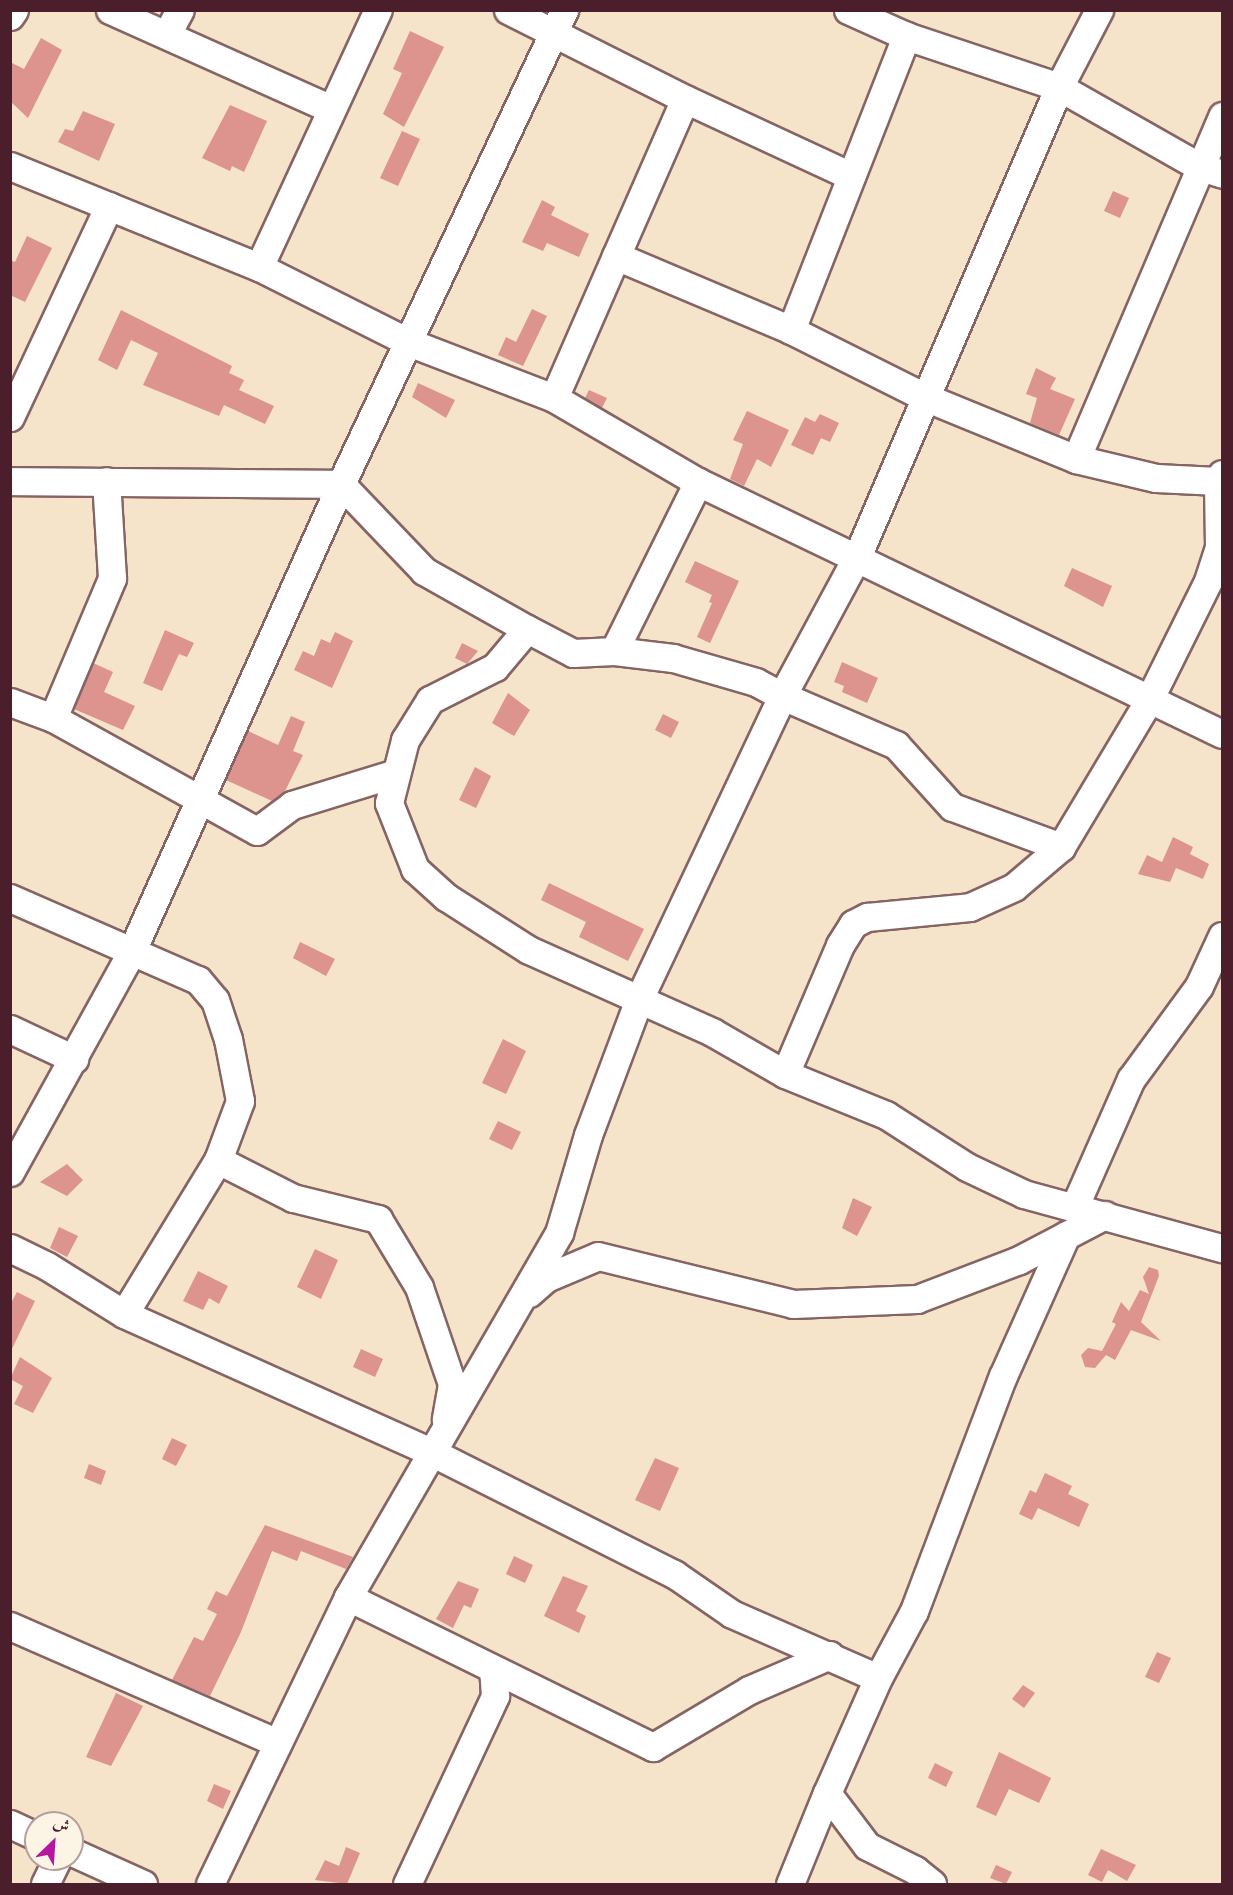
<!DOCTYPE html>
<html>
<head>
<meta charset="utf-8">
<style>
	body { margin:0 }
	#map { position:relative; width:1233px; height:1895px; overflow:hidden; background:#f5e4ca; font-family:"Sorts Mill Goudy",Amiri,serif }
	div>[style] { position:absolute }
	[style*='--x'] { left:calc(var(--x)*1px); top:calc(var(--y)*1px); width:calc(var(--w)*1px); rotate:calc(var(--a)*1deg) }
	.building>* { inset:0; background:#dd938e }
	.roads { filter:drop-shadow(2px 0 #866463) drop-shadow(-2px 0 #866463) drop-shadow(0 2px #866463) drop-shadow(0 -2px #866463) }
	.minor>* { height:27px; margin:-13.5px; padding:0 13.5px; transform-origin:13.5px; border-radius:13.5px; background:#fff }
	span { translate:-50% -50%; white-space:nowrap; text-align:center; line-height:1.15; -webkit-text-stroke:6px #fcf5e5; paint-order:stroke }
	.frame { position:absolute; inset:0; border:12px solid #4a1f2b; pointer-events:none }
	.north { position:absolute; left:24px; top:1811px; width:60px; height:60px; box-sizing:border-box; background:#fcf5e5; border:2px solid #b59f9b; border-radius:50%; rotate:25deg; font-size:16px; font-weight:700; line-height:24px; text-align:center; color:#4a1f2b }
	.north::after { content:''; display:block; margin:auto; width:21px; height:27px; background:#b5179e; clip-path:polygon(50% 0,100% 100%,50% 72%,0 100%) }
</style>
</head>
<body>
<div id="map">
	<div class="building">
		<i style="clip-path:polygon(410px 31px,444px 47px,404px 127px,383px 114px,402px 73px,393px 69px)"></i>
		<i style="clip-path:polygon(41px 38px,62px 50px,28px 118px,10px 101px,10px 62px,24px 69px)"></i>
		<i style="clip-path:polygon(230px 105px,267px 121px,244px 172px,232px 166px,230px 171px,202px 158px)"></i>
		<i style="clip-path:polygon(83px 111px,115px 124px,99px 161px,58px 142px,65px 129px,73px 131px)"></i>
		<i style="clip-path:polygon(402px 131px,420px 139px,398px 186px,380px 178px)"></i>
		<i style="clip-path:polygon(1113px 191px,1129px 198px,1120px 218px,1104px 211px)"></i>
		<i style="clip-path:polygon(542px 200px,555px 207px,551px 215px,589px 234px,579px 257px,547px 243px,543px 251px,522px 242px)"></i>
		<i style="clip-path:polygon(27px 236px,52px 248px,25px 302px,10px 295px,10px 260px,15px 262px)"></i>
		<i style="clip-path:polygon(532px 309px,547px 316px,523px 366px,498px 355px,506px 337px,516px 342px)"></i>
		<i style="clip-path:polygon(121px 310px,232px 366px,229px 373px,244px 380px,239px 390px,274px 406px,265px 424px,224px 405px,219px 416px,143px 385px,158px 353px,131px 340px,117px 370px,98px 360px)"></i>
		<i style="clip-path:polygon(1036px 368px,1056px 378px,1050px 389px,1075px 399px,1059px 435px,1030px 423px,1037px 398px,1026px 394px)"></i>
		<i style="clip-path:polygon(418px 383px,455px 400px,446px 418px,412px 397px)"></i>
		<i style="clip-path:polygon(589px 390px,607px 398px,602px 408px,585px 398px)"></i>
		<i style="clip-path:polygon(747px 411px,789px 430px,771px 467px,757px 459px,744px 486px,730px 479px,743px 444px,733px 440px)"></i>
		<i style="clip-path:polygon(820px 414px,839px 423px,830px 442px,821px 438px,813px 455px,791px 445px,805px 417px,815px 422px)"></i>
		<i style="clip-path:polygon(695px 561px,739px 581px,710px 643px,697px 637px,712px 603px,709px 602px,712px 595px,685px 582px)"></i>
		<i style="clip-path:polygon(1072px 568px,1112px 586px,1103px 607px,1064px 586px)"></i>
		<i style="clip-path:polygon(165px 630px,194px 643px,187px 657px,179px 654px,162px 691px,143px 683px)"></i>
		<i style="clip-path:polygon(335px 632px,353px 641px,332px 688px,294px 670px,303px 651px,314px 656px,321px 639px,330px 643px)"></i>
		<i style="clip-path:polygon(462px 643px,478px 651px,467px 664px,455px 658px)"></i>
		<i style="clip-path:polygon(842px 662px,878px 678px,867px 703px,842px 692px,844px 686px,834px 682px)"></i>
		<i style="clip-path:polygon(93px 663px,113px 672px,104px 692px,135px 706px,123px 730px,74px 709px)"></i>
		<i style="clip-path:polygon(508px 693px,530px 710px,514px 736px,492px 723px)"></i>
		<i style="clip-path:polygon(663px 714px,679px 722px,671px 738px,655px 730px)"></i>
		<i style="clip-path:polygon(291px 716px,305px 722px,293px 751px,303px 755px,285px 791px,272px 801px,226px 780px,248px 731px,278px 745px)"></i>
		<i style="clip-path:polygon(475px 767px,491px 776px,476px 808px,459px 800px)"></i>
		<i style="clip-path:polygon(1173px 837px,1193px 847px,1190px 854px,1209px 864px,1203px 879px,1176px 868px,1170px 882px,1138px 874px,1147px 855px,1162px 862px)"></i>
		<i style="clip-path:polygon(549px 883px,644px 929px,628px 961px,579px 937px,586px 922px,541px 900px)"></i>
		<i style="clip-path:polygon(300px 942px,335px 959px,326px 976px,293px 958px)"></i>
		<i style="clip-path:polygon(503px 1039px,526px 1051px,506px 1094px,482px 1083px)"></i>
		<i style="clip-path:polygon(498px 1121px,521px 1132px,512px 1150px,489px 1139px)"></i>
		<i style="clip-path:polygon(67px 1164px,83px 1180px,67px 1196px,40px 1182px)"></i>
		<i style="clip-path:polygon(853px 1198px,872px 1207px,857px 1236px,842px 1228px)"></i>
		<i style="clip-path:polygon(59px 1227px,78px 1236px,67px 1257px,50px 1248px)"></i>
		<i style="clip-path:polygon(315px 1249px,338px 1260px,321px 1299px,297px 1287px)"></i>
		<i style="clip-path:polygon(1149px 1267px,1158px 1270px,1159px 1276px,1141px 1322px,1161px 1341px,1131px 1330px,1115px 1360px,1106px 1355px,1095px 1368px,1085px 1367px,1081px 1355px,1088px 1348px,1102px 1351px,1116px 1324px,1112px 1322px,1121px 1302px,1129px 1311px,1140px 1290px,1149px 1294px,1143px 1277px)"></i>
		<i style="clip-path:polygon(198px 1271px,228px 1286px,219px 1304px,209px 1298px,203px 1310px,183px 1301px)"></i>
		<i style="clip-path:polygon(17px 1292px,35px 1301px,10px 1353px,10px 1305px)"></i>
		<i style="clip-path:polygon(361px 1349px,383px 1359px,375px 1377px,353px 1367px)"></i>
		<i style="clip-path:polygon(20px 1357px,52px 1378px,33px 1413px,14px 1404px,23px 1386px,10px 1379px)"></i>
		<i style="clip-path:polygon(172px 1438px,187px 1445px,176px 1466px,162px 1459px)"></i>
		<i style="clip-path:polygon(655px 1458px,679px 1468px,660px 1511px,635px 1500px)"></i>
		<i style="clip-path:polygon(89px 1464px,106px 1471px,101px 1485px,84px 1478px)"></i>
		<i style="clip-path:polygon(1045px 1473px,1072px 1486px,1068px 1494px,1089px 1504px,1079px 1527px,1038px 1508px,1032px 1520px,1019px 1514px,1030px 1490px,1036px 1493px)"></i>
		<i style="clip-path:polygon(265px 1525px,353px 1557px,346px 1569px,301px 1551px,297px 1561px,272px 1551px,241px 1632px,210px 1696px,172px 1680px,194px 1637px,203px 1641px,217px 1614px,207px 1609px,216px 1591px,227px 1596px)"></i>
		<i style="clip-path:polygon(514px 1556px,533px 1565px,525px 1583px,506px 1574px)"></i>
		<i style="clip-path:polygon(563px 1576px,588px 1586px,576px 1611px,586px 1616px,579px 1633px,544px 1616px)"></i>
		<i style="clip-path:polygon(458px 1581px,479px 1589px,471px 1608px,464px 1605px,453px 1628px,436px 1619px)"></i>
		<i style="clip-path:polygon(1157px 1652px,1171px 1658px,1159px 1683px,1145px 1677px)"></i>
		<i style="clip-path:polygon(1023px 1685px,1035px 1693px,1024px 1708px,1012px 1699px)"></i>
		<i style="clip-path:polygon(116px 1693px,143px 1706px,111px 1766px,86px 1757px)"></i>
		<i style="clip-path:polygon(999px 1752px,1051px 1778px,1039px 1803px,1009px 1789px,996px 1816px,976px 1807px)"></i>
		<i style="clip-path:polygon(935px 1763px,953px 1772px,946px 1787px,928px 1778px)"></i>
		<i style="clip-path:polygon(214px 1784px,231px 1791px,223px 1809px,207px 1801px)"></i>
		<i style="clip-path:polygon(346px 1847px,360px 1853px,347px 1884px,315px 1880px,325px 1860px,339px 1866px)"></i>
		<i style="clip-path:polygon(1101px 1849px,1136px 1865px,1127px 1881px,1108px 1870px,1102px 1882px,1088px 1875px)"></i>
		<i style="clip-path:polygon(996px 1865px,1012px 1872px,1006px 1884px,990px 1878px)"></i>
	</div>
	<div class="roads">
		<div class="minor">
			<i style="--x:110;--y:10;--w:242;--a:24.1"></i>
			<i style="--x:508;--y:10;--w:198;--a:26.7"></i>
			<i style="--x:685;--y:99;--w:183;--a:24.9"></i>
			<i style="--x:848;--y:10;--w:64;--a:24.1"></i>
			<i style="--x:906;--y:36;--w:161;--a:18.4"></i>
			<i style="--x:1059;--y:87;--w:160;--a:29.6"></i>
			<i style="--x:1198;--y:166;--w:25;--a:18"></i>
			<i style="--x:10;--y:16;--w:7;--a:-56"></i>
			<i style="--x:167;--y:34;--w:27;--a:-62"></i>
			<i style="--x:10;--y:166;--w:269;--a:22.1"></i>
			<i style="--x:259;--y:267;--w:167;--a:26.7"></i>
			<i style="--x:408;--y:342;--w:156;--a:21"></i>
			<i style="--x:554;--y:398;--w:167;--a:30.3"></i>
			<i style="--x:698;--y:482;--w:581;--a:25.68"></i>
			<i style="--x:616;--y:256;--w:171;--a:-66.3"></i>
			<i style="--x:259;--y:267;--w:283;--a:-65.2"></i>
			<i style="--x:791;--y:330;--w:316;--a:-68.6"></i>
			<i style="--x:554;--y:398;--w:155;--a:-66.4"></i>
			<i style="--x:616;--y:256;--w:190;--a:22.9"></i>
			<i style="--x:791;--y:330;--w:152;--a:26.6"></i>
			<i style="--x:927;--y:398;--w:161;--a:22.3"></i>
			<i style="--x:1076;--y:459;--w:82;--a:13.4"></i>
			<i style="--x:1156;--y:478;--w:62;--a:2.8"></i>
			<i style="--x:1218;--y:481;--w:8;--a:-60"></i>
			<i style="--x:10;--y:417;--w:233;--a:-64.9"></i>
			<i style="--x:1076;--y:459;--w:373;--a:-66.9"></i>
			<i style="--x:10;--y:481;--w:331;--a:0.5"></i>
			<i style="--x:341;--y:484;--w:120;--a:46.3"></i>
			<i style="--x:424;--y:571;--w:118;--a:29.4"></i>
			<i style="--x:527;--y:629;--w:50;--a:130.1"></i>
			<i style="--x:495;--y:667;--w:73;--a:153.1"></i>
			<i style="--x:430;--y:700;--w:47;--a:122"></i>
			<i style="--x:405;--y:740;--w:65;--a:104.3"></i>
			<i style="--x:389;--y:803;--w:71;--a:68.5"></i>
			<i style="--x:415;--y:869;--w:42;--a:42.1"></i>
			<i style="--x:446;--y:897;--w:98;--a:32.6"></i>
			<i style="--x:529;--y:950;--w:201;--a:24.1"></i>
			<i style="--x:712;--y:1032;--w:84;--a:29.9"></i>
			<i style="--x:785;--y:1074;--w:109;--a:22.1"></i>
			<i style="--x:886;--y:1115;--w:96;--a:32.7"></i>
			<i style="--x:967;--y:1167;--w:63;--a:25.3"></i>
			<i style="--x:1024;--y:1194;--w:205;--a:15.3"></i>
			<i style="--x:614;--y:651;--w:189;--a:-63.6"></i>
			<i style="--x:10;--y:702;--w:46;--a:20.4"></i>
			<i style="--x:53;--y:718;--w:233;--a:29"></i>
			<i style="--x:257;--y:831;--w:44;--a:-36.6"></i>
			<i style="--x:292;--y:805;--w:109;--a:-17.1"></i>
			<i style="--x:53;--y:718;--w:152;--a:-67.1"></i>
			<i style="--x:112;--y:578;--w:97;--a:-93.5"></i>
			<i style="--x:1061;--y:847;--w:116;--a:-159.8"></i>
			<i style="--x:952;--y:807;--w:84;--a:-132.1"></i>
			<i style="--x:896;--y:745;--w:124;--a:-156.7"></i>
			<i style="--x:782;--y:696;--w:158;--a:-61.7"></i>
			<i style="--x:857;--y:557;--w:512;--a:-66.74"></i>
			<i style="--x:1059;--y:87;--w:87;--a:-62.5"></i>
			<i style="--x:10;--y:898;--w:205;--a:23.6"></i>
			<i style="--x:198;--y:980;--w:26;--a:50"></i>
			<i style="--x:215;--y:1000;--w:41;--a:71.6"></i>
			<i style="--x:228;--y:1039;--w:63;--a:79"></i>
			<i style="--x:240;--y:1101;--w:63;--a:110.4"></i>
			<i style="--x:218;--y:1160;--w:180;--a:121.4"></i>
			<i style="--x:10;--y:1029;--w:71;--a:25.1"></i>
			<i style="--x:785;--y:1074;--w:140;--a:-66.9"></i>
			<i style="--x:840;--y:945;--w:25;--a:-58"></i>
			<i style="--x:853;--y:924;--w:16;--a:-27"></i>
			<i style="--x:867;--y:917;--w:103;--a:-5.5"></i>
			<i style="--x:970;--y:907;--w:48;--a:-24.4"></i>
			<i style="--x:1014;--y:887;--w:62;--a:-40.4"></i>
			<i style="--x:1061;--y:847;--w:174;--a:-59.1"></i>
			<i style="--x:1150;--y:698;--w:131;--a:-63.6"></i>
			<i style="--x:1208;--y:581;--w:36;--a:-72"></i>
			<i style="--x:1219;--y:547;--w:66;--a:-90.9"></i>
			<i style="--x:218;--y:1160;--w:84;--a:26.9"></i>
			<i style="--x:293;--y:1198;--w:88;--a:13.9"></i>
			<i style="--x:378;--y:1219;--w:79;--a:58.9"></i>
			<i style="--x:419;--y:1287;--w:102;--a:71.2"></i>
			<i style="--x:452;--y:1384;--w:36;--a:100"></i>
			<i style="--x:10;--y:1172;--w:250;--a:-61.1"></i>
			<i style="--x:131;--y:953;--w:514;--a:-65.88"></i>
			<i style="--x:341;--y:484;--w:524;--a:-64.8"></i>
			<i style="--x:1074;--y:1208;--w:141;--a:-66.2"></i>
			<i style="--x:1131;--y:1079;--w:115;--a:-53.8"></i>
			<i style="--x:1199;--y:986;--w:55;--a:-65.3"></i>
			<i style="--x:10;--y:1248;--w:41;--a:25.9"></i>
			<i style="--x:47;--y:1266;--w:91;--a:31.9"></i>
			<i style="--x:124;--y:1314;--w:339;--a:24.2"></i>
			<i style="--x:433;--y:1453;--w:270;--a:26.7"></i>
			<i style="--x:674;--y:1574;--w:70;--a:34.6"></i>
			<i style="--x:732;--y:1614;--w:159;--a:23.7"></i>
			<i style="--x:878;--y:1678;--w:126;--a:113.9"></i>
			<i style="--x:827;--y:1793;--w:66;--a:53"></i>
			<i style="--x:867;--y:1846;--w:54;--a:26.6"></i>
			<i style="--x:915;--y:1870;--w:22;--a:39"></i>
			<i style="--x:529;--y:1293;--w:23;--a:-41"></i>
			<i style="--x:546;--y:1278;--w:56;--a:-22.9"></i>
			<i style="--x:598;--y:1256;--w:201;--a:13.8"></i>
			<i style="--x:793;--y:1304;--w:124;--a:-2.3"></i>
			<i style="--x:917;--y:1299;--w:109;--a:-20.9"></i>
			<i style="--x:1019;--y:1260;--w:97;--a:-27.6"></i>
			<i style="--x:348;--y:1597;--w:340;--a:26.2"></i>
			<i style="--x:653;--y:1747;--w:112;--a:-30.7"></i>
			<i style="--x:749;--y:1690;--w:88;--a:-23.4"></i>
			<i style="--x:10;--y:1626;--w:292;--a:23.6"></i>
			<i style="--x:878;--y:1678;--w:76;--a:-61.8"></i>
			<i style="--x:914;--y:1611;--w:251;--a:-69.3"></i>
			<i style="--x:1003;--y:1376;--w:154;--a:-65.9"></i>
			<i style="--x:10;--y:1824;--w:29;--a:25"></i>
			<i style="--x:72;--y:1852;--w:78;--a:24.3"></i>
			<i style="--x:45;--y:1884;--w:28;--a:-64"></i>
			<i style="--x:210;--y:1884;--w:318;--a:-64.3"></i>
			<i style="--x:348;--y:1597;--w:421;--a:-59.9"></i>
			<i style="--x:559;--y:1233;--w:102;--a:-73.5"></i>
			<i style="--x:588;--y:1135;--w:145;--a:-69.4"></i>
			<i style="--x:639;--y:999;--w:335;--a:-64.7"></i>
			<i style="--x:782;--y:696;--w:30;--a:-152"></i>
			<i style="--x:756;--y:682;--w:86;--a:-163.9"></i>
			<i style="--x:673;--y:658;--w:59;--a:-173.2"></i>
			<i style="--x:614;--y:651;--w:41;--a:177.2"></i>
			<i style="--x:573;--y:653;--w:52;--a:-152.4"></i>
			<i style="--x:407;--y:1884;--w:208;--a:-64.9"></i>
			<i style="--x:495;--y:1696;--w:26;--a:-94"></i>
			<i style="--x:790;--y:1884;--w:98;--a:-67.9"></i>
		</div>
	</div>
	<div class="frame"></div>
	<div class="north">ش</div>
</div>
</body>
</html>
